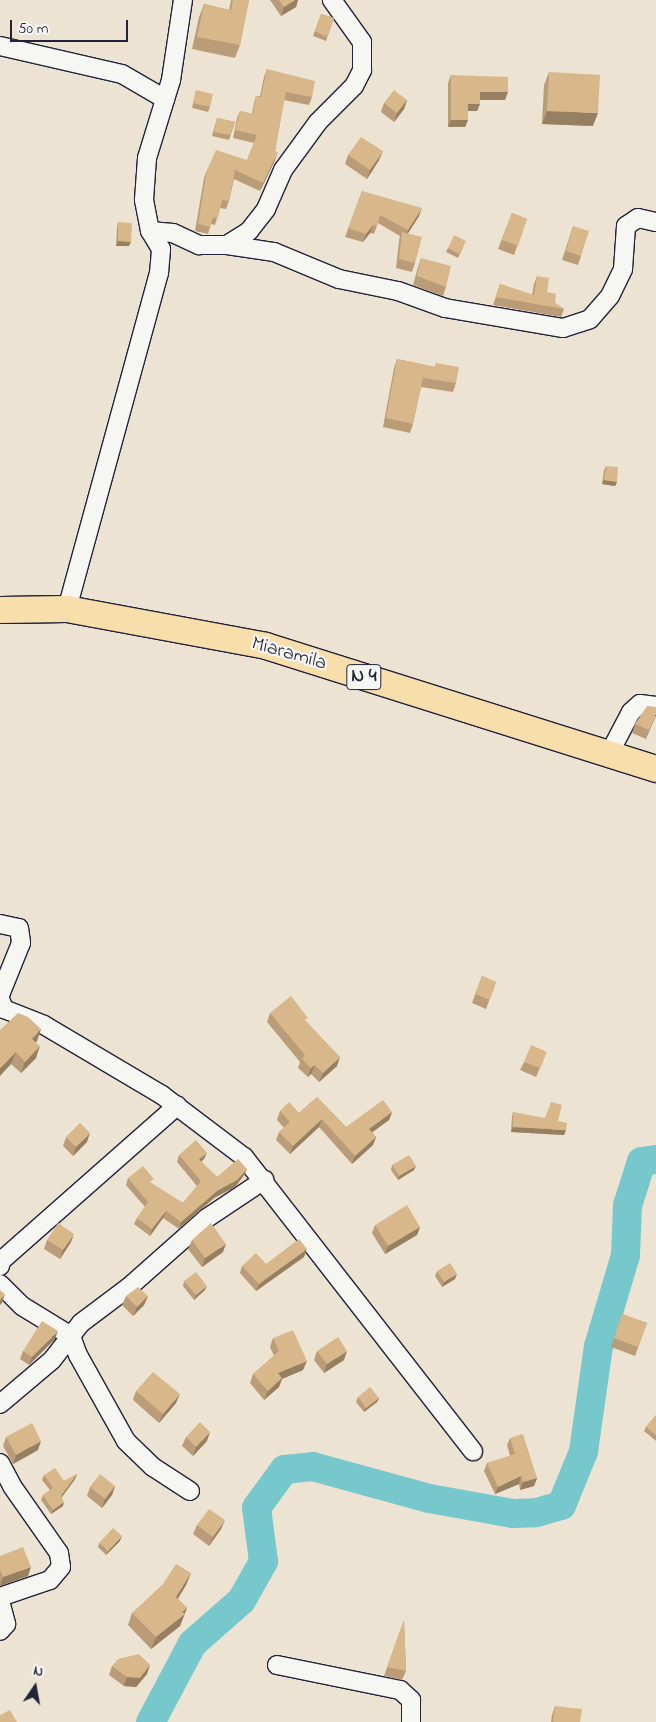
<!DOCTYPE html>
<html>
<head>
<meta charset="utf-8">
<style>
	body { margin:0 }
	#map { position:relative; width:656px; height:1722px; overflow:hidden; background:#ede3d3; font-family:"Indie Flower",sans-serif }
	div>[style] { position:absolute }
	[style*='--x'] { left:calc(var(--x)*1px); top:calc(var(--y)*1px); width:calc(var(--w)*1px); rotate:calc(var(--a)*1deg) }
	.river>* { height:29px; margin:-14.5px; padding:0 14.5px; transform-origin:14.5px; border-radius:14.5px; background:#77c8cd }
	.roads { filter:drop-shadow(1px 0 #22223b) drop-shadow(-1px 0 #22223b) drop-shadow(0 1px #22223b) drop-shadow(0 -1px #22223b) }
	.street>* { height:18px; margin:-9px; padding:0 9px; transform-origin:9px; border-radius:9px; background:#f6f6f2 }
	.primary>* { height:26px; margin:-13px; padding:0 13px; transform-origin:13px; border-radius:13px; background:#f8deab }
	.wall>* { inset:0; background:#ba9d78 }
	.shaded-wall>* { inset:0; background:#978061 }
	.building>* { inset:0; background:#d8b78b }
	span { translate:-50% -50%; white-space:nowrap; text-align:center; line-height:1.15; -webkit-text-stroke:4.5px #f6f6f2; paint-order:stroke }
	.shield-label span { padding:1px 4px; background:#f6f6f2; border:1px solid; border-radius:4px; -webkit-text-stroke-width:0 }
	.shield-label { font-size:19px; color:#22223b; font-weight:700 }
	.street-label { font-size:20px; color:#22223b }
	.north { position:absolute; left:10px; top:1662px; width:50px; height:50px; -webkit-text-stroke:4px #f6f6f2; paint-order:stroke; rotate:12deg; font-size:14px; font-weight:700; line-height:20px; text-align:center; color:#22223b }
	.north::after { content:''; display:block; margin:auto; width:18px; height:22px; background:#22223b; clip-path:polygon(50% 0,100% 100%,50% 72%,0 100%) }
	.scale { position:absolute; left:10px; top:20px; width:118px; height:22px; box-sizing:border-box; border:2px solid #22223b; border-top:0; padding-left:6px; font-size:15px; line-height:18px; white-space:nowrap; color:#22223b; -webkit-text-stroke:4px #f6f6f2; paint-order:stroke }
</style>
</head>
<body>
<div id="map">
	<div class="river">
		<i style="--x:150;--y:1722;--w:89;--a:-62"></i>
		<i style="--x:192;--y:1643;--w:65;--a:-41.3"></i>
		<i style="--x:241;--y:1600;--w:45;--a:-60.6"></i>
		<i style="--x:263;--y:1561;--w:54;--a:-97.4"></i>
		<i style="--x:256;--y:1507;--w:47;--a:-53.6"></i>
		<i style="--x:284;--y:1469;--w:28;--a:-6"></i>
		<i style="--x:312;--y:1466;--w:121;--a:15.3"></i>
		<i style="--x:429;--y:1498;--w:84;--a:10.2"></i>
		<i style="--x:512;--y:1513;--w:24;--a:-2"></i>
		<i style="--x:536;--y:1512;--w:26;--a:-16"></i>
		<i style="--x:561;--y:1505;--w:58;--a:-67.8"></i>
		<i style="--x:583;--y:1451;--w:106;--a:-81.9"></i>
		<i style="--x:598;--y:1346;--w:95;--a:-73.5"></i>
		<i style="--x:625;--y:1255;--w:50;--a:-87.7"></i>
		<i style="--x:627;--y:1205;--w:46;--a:-72.3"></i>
		<i style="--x:641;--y:1161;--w:15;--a:-8"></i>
	</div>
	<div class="roads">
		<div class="street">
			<i style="--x:0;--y:46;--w:125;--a:12.9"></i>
			<i style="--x:122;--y:74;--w:50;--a:30.2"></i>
			<i style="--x:150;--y:231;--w:23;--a:5"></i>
			<i style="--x:173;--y:233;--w:29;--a:25"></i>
			<i style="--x:199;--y:245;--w:28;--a:0"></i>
			<i style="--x:227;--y:245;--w:26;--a:-32"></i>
			<i style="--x:249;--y:231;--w:28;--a:-52"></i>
			<i style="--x:266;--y:209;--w:43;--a:-66.4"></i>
			<i style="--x:283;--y:170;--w:59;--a:-53.9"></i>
			<i style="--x:318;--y:122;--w:51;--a:-45"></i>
			<i style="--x:354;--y:86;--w:18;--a:-63"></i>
			<i style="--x:362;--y:70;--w:28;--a:-90"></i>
			<i style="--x:362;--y:42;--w:52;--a:-125.5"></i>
			<i style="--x:227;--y:245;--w:48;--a:8.5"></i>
			<i style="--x:274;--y:252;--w:70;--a:22.6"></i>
			<i style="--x:339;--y:279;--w:60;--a:11.5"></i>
			<i style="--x:398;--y:291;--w:50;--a:19.9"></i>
			<i style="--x:445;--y:308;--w:120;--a:9.6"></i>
			<i style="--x:563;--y:328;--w:28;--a:-18"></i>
			<i style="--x:590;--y:319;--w:30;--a:-49"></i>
			<i style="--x:610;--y:296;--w:30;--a:-64"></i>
			<i style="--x:623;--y:269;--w:43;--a:-86"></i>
			<i style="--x:626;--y:226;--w:14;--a:-34"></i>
			<i style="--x:638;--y:218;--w:18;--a:13"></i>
			<i style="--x:67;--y:609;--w:348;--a:-74.7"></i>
			<i style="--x:159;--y:273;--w:24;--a:-85"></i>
			<i style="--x:161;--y:249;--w:21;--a:-121"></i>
			<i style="--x:150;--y:231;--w:32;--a:-101"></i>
			<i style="--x:144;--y:200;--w:42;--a:-85.9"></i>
			<i style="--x:147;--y:158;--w:82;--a:-72.9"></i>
			<i style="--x:171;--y:80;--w:81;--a:-81.5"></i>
			<i style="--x:610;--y:752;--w:45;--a:-62.3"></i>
			<i style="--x:631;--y:712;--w:12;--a:-42"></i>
			<i style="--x:640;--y:704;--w:16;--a:7"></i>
			<i style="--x:0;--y:924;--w:19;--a:12"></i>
			<i style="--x:19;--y:928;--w:15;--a:82"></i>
			<i style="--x:21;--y:943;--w:56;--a:112"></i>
			<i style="--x:0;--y:999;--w:11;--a:68"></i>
			<i style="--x:4;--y:1009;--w:43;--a:21.8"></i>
			<i style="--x:44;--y:1025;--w:137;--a:30.7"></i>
			<i style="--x:162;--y:1095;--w:103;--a:37.1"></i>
			<i style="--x:244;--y:1157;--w:373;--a:52.1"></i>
			<i style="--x:0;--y:1266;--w:5;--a:-79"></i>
			<i style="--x:1;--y:1261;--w:235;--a:-41.4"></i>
			<i style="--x:0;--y:1284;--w:31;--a:45"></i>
			<i style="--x:22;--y:1306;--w:57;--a:31.5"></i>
			<i style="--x:71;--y:1336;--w:20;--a:70"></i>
			<i style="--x:78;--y:1355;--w:98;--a:60.8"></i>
			<i style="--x:126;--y:1441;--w:37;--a:44"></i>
			<i style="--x:153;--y:1467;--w:44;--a:33"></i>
			<i style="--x:0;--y:1404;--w:68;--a:-40.2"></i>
			<i style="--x:52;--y:1360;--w:47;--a:-51.9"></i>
			<i style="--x:81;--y:1323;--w:60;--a:-36.9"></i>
			<i style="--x:129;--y:1287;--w:104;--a:-41.5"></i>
			<i style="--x:207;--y:1218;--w:69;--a:-33.7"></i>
			<i style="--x:0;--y:1463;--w:26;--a:62"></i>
			<i style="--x:12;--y:1486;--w:82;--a:55"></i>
			<i style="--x:59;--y:1553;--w:14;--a:82"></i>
			<i style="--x:61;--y:1567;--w:17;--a:130"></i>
			<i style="--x:50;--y:1580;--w:53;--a:161.2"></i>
			<i style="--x:0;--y:1601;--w:24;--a:75"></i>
			<i style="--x:6;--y:1624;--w:9;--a:131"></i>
			<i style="--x:277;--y:1665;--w:126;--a:11.5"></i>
			<i style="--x:400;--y:1690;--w:15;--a:42"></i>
			<i style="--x:411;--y:1700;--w:22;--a:90"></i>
		</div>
		<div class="primary">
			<i style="--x:0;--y:610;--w:67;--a:-0.9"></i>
			<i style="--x:67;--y:609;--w:202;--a:10.5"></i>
			<i style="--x:266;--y:646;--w:409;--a:17.5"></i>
		</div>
	</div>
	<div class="wall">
		<i style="clip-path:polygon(231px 0,249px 0,240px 45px,235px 58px,192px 49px,199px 17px,204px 4px,229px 10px)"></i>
		<i style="clip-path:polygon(270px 0,298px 0,296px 7px,281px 16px)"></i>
		<i style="clip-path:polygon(321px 14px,334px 18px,326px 41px,313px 36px)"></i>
		<i style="clip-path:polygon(267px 69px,312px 97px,309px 105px,284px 100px,275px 151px,275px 160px,260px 191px,234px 179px,229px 201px,226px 209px,220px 208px,215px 225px,211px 224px,208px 234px,195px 231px,204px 178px,207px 170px,247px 160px,254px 143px,233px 138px,237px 118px,240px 111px,252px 114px,254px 103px,256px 96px,260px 96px,264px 77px)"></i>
		<i style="clip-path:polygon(549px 72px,593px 126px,542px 124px,544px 85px)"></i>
		<i style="clip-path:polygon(451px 75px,505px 100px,480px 100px,477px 111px,468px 111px,468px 120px,465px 127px,448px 127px,448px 83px)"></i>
		<i style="clip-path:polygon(196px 90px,210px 107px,208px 112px,192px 108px)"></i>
		<i style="clip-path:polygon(407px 100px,404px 109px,394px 122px,381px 112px,384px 103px)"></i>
		<i style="clip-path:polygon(217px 118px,235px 122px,229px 140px,212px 136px)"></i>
		<i style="clip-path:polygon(348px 155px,379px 160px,367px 179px,345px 164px)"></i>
		<i style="clip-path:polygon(362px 191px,419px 216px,408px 233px,415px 263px,412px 272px,396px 268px,399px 241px,400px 236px,378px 223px,374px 234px,370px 233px,363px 242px,345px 237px)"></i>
		<i style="clip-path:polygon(512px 213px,527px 219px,514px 255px,498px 249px)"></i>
		<i style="clip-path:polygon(118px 222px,129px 246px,116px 246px,117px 227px)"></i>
		<i style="clip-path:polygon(573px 226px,581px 256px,578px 265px,562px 260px)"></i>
		<i style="clip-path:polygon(464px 245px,458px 258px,446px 252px,448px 248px)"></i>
		<i style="clip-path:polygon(421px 258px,446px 287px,443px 296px,413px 285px,418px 267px)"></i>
		<i style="clip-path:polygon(537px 276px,547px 292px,555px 303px,564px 309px,561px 317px,493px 305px,500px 284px,532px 295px,534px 284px)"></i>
		<i style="clip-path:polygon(397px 359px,435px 367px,436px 363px,456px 383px,453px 392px,421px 387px,413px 424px,410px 433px,383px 427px,394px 368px)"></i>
		<i style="clip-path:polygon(606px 466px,617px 482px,615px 486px,602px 484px,604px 470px)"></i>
		<i style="clip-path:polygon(656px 716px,646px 739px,632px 733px,635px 724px)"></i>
		<i style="clip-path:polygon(482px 976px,496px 982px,486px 1009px,472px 1003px)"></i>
		<i style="clip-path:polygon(270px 1013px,307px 1022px,337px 1066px,319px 1082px,311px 1074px,308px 1077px,298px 1068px,300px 1062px,267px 1022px)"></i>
		<i style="clip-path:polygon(41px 1029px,36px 1042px,36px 1058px,21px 1073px,11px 1064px,0 1030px)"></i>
		<i style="clip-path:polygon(543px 1061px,536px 1077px,520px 1070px,524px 1062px)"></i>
		<i style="clip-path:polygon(317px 1097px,346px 1127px,392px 1112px,389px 1120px,372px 1132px,376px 1137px,373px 1145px,352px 1164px,319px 1127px,290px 1154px,276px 1140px,279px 1132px,284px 1128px,277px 1120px,280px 1111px,299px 1113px)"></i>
		<i style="clip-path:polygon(513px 1112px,564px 1135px,511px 1132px,512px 1116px)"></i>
		<i style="clip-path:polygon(66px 1137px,87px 1142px,73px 1156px,63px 1146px)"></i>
		<i style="clip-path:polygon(179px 1155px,204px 1159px,201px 1162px,217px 1177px,247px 1169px,244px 1175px,235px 1187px,214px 1198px,179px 1229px,163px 1218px,150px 1236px,134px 1224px,137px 1218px,145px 1207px,126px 1185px,128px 1178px,152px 1184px,183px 1203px,197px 1186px,177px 1162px)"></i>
		<i style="clip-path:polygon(392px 1165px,414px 1170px,398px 1180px,391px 1170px)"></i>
		<i style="clip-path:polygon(375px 1225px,420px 1227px,417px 1235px,385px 1254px,372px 1233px)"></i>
		<i style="clip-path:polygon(47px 1240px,71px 1242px,60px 1259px,44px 1249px)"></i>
		<i style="clip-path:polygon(192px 1240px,223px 1252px,202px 1267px,188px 1249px)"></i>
		<i style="clip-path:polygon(304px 1257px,256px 1291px,240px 1273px,242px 1266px,266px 1264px)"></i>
		<i style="clip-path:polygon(437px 1271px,455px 1279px,442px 1287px,435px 1276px)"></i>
		<i style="clip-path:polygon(184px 1281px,205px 1290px,194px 1300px,183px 1286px)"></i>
		<i style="clip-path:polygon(126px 1296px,148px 1296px,144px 1305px,133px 1316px,122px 1305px)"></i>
		<i style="clip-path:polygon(622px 1314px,647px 1323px,635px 1356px,611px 1347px)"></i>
		<i style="clip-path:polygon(273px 1338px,303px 1370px,282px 1379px,279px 1387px,264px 1400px,250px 1383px,253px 1374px,274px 1356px,270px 1347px)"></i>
		<i style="clip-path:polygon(55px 1339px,29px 1365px,20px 1359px,23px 1351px)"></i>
		<i style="clip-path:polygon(317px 1351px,344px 1360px,324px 1373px,314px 1360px)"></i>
		<i style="clip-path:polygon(136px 1391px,176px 1403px,159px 1423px,133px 1400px)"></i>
		<i style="clip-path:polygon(358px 1397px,379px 1398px,377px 1402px,364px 1412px,356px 1402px)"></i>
		<i style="clip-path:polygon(656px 1415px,656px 1441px,644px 1431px,646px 1427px)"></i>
		<i style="clip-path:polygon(6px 1437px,38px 1450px,13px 1464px,3px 1446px)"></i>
		<i style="clip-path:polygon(186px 1437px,207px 1441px,193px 1456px,182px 1446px)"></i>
		<i style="clip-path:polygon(510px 1438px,537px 1478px,534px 1486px,520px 1490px,519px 1484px,495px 1494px,484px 1471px,487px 1463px,510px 1456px,507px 1445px)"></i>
		<i style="clip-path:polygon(77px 1474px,75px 1479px,61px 1498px,63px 1506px,51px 1514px,41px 1500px,43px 1495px,50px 1490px,42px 1480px,44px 1475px,64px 1481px)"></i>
		<i style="clip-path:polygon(115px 1486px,112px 1495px,102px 1508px,87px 1496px,90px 1487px)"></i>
		<i style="clip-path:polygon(197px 1525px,221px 1529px,209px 1546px,193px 1534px)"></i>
		<i style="clip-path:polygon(120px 1541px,106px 1555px,98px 1547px,99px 1543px)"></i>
		<i style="clip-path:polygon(0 1556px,28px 1576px,0 1586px)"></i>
		<i style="clip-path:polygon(191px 1573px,186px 1585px,178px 1599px,187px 1608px,180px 1626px,151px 1649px,128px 1625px,132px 1613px)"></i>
		<i style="clip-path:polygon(404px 1620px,406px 1671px,402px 1680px,384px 1676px)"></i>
		<i style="clip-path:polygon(112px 1666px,147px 1674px,136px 1687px,124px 1686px,109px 1675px)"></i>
		<i style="clip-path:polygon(555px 1706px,580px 1722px,551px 1722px,552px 1715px)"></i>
	</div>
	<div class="shaded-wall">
		<i style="clip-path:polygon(295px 0,298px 0,296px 7px,281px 16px,284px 7px)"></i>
		<i style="clip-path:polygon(480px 92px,508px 92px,505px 100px,477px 100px)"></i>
		<i style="clip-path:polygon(407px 100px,404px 109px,394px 122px,397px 113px)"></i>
		<i style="clip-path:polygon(468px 104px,480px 104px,477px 111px,465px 111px)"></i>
		<i style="clip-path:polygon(547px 111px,598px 113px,593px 126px,542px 124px)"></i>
		<i style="clip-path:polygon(451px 120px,468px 120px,465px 127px,448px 127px)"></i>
		<i style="clip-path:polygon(383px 151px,379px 160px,367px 179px,370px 170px)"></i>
		<i style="clip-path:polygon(278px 152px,275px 160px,260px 191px,263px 183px)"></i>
		<i style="clip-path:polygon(422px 208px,419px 216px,405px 238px,408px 230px)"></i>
		<i style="clip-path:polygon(373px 225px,370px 233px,363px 242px,366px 234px)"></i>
		<i style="clip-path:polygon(118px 241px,131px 242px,129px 246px,116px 246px)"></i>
		<i style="clip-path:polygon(604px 480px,617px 482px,615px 486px,602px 484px)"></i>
		<i style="clip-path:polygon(41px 1029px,37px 1041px,28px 1050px,32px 1039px)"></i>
		<i style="clip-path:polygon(40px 1046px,36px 1058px,21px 1073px,25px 1062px)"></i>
		<i style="clip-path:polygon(16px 1052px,11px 1064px,0 1076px,0 1068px)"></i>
		<i style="clip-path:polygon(340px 1057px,337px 1066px,319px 1082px,323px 1073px)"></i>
		<i style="clip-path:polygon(315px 1065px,311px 1074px,308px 1077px,311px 1068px)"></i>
		<i style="clip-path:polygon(392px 1112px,389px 1120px,366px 1137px,369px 1129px)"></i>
		<i style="clip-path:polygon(322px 1119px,319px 1127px,290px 1154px,293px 1146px)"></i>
		<i style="clip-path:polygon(513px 1127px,566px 1130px,564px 1135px,511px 1132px)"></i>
		<i style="clip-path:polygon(90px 1133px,87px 1142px,73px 1156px,76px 1147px)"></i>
		<i style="clip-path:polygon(376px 1137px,373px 1145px,352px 1164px,355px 1156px)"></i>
		<i style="clip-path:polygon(207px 1153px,204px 1159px,196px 1166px,199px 1159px)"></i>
		<i style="clip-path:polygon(416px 1166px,414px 1170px,398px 1180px,399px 1176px)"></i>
		<i style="clip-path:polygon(247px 1169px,244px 1175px,235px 1187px,214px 1198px,179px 1229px,181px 1222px,217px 1191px)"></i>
		<i style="clip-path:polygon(166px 1211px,163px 1218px,150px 1236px,152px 1229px)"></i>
		<i style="clip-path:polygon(420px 1227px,417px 1235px,385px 1254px,388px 1246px)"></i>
		<i style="clip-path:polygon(74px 1234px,71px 1242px,60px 1259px,63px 1250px)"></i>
		<i style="clip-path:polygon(226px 1244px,223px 1252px,202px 1267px,205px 1258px)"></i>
		<i style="clip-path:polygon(307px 1249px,304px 1257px,256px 1291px,259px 1284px)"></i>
		<i style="clip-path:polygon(457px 1274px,455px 1279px,442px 1287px,444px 1282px)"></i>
		<i style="clip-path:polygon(207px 1286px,205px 1290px,194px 1300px,196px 1295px)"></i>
		<i style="clip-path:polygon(5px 1294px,2px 1303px,0 1305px,0 1300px)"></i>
		<i style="clip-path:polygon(148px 1296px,144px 1305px,133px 1316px,137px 1307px)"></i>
		<i style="clip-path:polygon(58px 1331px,55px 1339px,29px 1365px,32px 1357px)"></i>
		<i style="clip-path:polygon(347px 1351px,344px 1360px,324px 1373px,327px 1364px)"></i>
		<i style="clip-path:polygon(307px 1361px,303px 1370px,282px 1379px,279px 1387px,264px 1400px,268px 1391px,278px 1373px)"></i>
		<i style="clip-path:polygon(180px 1394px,176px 1403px,159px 1423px,163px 1414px)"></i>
		<i style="clip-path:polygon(379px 1398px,377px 1402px,364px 1412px,366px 1408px)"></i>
		<i style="clip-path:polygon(210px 1432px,207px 1441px,193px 1456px,196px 1447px)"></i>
		<i style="clip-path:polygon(41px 1441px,38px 1450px,13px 1464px,16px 1455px)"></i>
		<i style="clip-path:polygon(77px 1474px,75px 1479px,59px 1501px,61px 1496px)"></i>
		<i style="clip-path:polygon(521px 1476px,519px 1484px,495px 1494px,498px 1487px)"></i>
		<i style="clip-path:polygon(537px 1478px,534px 1486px,520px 1490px,523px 1482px)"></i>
		<i style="clip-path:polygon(115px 1486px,112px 1495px,102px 1508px,105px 1499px)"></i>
		<i style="clip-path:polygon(64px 1502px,63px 1506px,51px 1514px,53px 1510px)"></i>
		<i style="clip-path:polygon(225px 1520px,221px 1529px,209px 1546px,213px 1537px)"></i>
		<i style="clip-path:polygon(122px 1536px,120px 1541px,106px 1555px,108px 1551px)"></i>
		<i style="clip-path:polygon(31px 1567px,28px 1576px,0 1586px,3px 1577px)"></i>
		<i style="clip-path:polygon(191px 1573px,186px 1585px,171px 1609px,176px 1597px)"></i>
		<i style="clip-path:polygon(187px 1608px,180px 1626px,151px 1649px,156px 1637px)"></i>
		<i style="clip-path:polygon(150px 1665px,147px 1674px,136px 1687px,124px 1686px,127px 1677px)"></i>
	</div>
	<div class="building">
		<i style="clip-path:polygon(233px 0,249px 0,240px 45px,197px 37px,204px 4px,231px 10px)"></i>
		<i style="clip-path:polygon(279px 0,295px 0,284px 7px)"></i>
		<i style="clip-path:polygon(321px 14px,334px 18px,327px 37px,315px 31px)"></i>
		<i style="clip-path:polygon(267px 69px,315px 81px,312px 97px,286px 92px,275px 151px,278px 152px,263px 183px,235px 170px,229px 201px,222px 200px,218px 218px,213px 217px,210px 227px,198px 224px,207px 170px,216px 150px,247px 160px,257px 135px,235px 130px,240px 111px,253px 114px,256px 96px,261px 97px)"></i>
		<i style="clip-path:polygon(549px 72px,600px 75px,598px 113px,547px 111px)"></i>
		<i style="clip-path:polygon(451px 75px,508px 77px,508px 92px,480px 92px,480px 104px,468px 104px,468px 120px,451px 120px)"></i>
		<i style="clip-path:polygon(196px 90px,213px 94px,210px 107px,193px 103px)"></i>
		<i style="clip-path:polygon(394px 90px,407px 100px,397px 113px,384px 103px)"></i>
		<i style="clip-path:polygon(217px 118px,235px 122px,230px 135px,214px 132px)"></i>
		<i style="clip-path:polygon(361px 137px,383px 151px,370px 170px,348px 155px)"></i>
		<i style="clip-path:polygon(362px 191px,422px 208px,408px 230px,380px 215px,377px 226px,373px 225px,366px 234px,348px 228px)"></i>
		<i style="clip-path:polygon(512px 213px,527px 219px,518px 246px,502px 240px)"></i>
		<i style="clip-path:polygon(118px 222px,132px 223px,131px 242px,118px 241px)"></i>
		<i style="clip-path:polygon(573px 226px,589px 231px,581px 256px,566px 251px)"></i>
		<i style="clip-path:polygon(402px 232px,422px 237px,415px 263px,399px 259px)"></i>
		<i style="clip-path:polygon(454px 235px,466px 241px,459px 254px,448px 248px)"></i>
		<i style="clip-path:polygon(421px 258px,451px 266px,446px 287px,417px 276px)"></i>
		<i style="clip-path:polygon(537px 276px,549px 278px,547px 292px,556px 294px,555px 303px,564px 309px,496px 297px,500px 284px,534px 295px)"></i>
		<i style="clip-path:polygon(397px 359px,436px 367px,436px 363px,459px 367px,456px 383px,423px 378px,413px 424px,386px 418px)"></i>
		<i style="clip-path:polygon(606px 466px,618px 467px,617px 482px,604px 480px)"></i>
		<i style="clip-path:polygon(647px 706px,656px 707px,656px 714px,649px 730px,635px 724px)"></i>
		<i style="clip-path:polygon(482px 976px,496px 982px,490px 1000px,475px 994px)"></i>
		<i style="clip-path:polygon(291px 996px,308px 1018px,305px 1020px,340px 1057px,323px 1073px,315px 1065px,311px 1068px,302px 1059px,305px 1055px,270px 1013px)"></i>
		<i style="clip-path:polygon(18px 1013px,28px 1017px,41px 1029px,32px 1039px,40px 1046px,25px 1062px,16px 1052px,0 1068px,0 1030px)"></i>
		<i style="clip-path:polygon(531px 1045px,547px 1052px,540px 1068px,524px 1062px)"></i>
		<i style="clip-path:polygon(317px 1097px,346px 1127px,383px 1100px,392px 1112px,369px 1129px,376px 1137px,355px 1156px,322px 1119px,293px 1146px,279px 1132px,290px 1122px,280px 1111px,289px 1102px,299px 1113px)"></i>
		<i style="clip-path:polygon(551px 1102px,562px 1105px,558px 1121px,567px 1123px,566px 1130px,513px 1127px,513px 1112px,545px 1118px)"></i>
		<i style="clip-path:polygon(80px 1123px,90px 1133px,76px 1147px,66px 1137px)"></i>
		<i style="clip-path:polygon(196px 1140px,207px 1153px,199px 1159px,217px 1177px,238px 1159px,247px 1169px,237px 1180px,217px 1191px,181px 1222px,166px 1211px,152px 1229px,137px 1218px,148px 1202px,128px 1178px,143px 1166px,154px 1179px,150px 1182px,183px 1203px,201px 1181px,179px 1155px)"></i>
		<i style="clip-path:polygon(409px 1155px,416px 1166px,399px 1176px,392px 1165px)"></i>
		<i style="clip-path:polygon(407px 1205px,420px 1227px,388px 1246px,375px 1225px)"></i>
		<i style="clip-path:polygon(58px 1223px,74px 1234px,63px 1250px,47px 1240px)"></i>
		<i style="clip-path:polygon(211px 1223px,226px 1244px,205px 1258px,192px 1240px)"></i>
		<i style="clip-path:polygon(299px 1239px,307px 1249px,259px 1284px,242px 1266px,256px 1253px,266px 1264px)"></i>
		<i style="clip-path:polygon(450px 1263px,457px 1274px,444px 1282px,437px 1271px)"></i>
		<i style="clip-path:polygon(196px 1272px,207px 1286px,196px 1295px,184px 1281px)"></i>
		<i style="clip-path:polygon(138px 1287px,148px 1296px,137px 1307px,126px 1296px)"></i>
		<i style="clip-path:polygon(0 1290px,5px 1294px,0 1300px)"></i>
		<i style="clip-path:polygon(622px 1314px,647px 1323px,638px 1347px,614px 1338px)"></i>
		<i style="clip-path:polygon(42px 1321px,58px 1331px,32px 1357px,23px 1351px)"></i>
		<i style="clip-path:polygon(293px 1330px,307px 1361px,278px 1373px,282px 1378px,268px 1391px,253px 1374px,279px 1351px,273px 1338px)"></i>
		<i style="clip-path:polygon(338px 1337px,347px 1351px,327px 1364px,317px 1351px)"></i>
		<i style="clip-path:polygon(153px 1372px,180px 1394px,163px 1414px,136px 1391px)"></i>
		<i style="clip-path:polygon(370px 1387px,379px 1398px,366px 1408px,358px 1397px)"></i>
		<i style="clip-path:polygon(656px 1415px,656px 1435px,646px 1427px)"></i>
		<i style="clip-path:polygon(200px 1422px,210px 1432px,196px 1447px,186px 1437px)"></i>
		<i style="clip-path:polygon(32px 1423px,41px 1441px,16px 1455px,6px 1437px)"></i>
		<i style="clip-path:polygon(523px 1434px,537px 1478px,523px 1482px,521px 1476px,498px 1487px,487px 1463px,515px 1454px,510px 1438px)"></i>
		<i style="clip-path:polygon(55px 1468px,64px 1481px,77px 1474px,61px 1496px,64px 1502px,53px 1510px,43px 1495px,53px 1488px,44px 1475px)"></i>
		<i style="clip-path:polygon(100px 1474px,115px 1486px,105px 1499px,90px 1487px)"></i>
		<i style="clip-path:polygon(209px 1509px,225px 1520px,213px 1537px,197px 1525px)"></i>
		<i style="clip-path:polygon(113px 1528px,122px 1536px,108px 1551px,99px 1543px)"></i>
		<i style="clip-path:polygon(23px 1547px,31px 1567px,3px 1577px,0 1570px,0 1556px)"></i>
		<i style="clip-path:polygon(176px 1564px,191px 1573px,176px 1597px,187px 1608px,182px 1612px,185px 1614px,156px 1637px,132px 1613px,163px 1584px)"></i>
		<i style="clip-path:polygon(404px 1620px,406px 1671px,387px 1667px)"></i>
		<i style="clip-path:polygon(139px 1654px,150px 1665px,140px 1678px,127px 1677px,112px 1666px,118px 1659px)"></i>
		<i style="clip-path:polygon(555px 1706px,582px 1709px,580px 1722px,553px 1722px)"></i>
		<i style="clip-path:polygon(10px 1710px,17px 1722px,0 1722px,0 1715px)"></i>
	</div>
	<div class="shield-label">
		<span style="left:364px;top:677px">N 4</span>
	</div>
	<div class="street-label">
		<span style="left:289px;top:654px;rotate:16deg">Miaramila</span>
	</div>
	<div class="north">N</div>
	<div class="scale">50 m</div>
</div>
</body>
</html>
